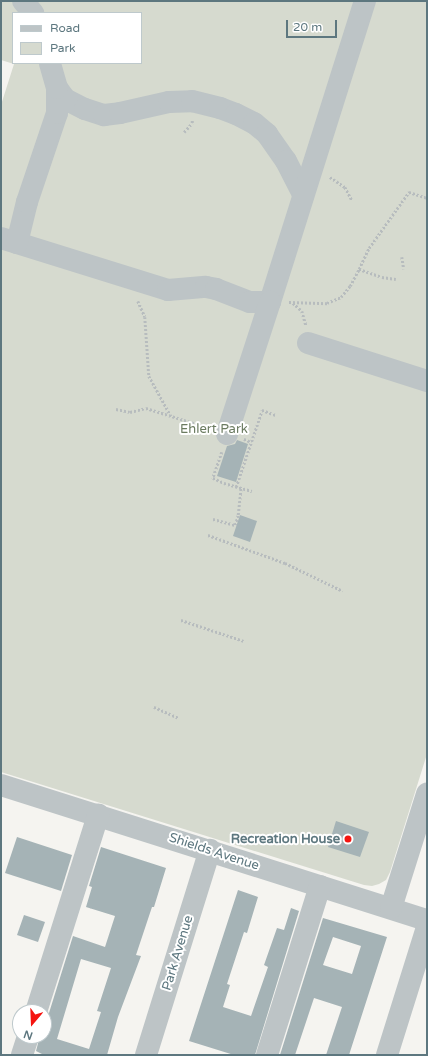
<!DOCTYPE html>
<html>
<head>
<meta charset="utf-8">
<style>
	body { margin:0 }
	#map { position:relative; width:428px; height:1056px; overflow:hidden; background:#f5f4f0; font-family:"Varela Round",sans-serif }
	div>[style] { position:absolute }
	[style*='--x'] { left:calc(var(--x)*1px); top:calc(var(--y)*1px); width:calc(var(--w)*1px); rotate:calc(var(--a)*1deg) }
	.green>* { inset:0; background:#d6dacf }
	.building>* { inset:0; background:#a5b3b6 }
	.path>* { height:2.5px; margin-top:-1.25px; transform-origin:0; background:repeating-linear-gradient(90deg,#b7bcbe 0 2px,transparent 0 4px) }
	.minor>* { height:22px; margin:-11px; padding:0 11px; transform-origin:11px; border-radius:11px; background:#bdc4c6 }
	.dots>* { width:11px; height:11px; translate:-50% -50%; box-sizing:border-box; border:2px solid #fff; border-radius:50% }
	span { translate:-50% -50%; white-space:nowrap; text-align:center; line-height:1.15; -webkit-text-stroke:4px #fff; paint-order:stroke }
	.park-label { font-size:13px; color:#6b7b60 }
	.poi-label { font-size:13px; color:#5d777f; font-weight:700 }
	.right { translate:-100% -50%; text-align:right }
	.street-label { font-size:13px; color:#5d777f }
	.frame { position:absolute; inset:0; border:2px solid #5d777f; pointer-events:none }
	.legend { position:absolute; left:12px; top:12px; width:130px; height:52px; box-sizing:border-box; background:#fff; border:1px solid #bec9cc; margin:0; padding:5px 7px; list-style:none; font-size:12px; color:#5d777f }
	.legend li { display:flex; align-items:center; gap:8px; height:20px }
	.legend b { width:20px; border:1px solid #bec9cc }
	.north { position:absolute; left:12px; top:1004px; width:40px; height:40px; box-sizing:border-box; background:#fff; border:1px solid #bec9cc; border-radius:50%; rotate:199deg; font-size:11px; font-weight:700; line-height:16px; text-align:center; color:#5d777f }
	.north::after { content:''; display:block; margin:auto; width:14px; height:18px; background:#f51410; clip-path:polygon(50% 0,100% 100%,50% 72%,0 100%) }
	.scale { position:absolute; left:286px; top:20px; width:51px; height:18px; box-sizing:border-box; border:2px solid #5d777f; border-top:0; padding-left:5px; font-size:12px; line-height:14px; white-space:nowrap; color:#5d777f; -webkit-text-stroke:3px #fff; paint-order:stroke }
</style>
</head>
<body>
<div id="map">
	<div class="green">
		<i style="clip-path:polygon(evenodd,1px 1px,427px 1px,427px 754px,390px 872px,386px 880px,379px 884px,372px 886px,364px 885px,1px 772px,1px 105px,14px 64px,1px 60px,1px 1px,13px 13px,141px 13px,141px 63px,13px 63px,13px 13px)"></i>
	</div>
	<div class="building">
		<i style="clip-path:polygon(237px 440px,248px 444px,236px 482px,217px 476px,227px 446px,235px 444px)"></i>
		<i style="clip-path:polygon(240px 515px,257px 521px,250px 542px,233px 536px)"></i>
		<i style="clip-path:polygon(336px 821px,369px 832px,360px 857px,328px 847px)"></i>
		<i style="clip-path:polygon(17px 837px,72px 855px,61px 891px,5px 873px)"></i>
		<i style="clip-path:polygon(evenodd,101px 847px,166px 868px,154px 907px,152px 907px,136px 955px,141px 956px,118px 1017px,107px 1055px,44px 1055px,36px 1051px,40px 1036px,44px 1036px,44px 1029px,73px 936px,105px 947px,115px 916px,86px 907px,92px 887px,89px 886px,101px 847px,81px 959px,111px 968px,97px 1011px,101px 1012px,89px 1049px,57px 1039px,81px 959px)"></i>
		<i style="clip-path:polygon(238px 890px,258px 897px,247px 933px,244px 932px,227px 984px,230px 985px,223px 1007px,251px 1016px,268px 967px,264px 965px,277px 928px,284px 930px,291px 908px,299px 911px,255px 1055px,234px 1055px,189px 1041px)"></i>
		<i style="clip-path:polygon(24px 915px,45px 922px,38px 942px,17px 935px)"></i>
		<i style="clip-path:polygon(evenodd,323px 918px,387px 937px,349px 1055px,326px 1055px,342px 1007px,314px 998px,295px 1055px,280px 1055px,323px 918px,333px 937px,361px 946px,352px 974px,323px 965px,333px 937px)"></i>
	</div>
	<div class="path">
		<i style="--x:184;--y:132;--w:12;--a:-48"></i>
		<i style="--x:192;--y:123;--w:3;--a:-90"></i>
		<i style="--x:330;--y:177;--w:18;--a:34"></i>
		<i style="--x:345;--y:187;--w:15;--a:62"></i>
		<i style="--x:402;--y:257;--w:12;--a:81"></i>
		<i style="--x:359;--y:269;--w:23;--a:-65"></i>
		<i style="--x:369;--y:248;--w:69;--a:-54.5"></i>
		<i style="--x:409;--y:192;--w:19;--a:18"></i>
		<i style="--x:138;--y:301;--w:17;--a:66"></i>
		<i style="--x:145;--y:317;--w:59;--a:86.1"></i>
		<i style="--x:149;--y:376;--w:46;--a:61.2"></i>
		<i style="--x:289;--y:302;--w:38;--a:2"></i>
		<i style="--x:327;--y:303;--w:15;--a:-23"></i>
		<i style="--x:341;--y:297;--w:14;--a:-51"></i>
		<i style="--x:350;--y:286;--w:19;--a:-62"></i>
		<i style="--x:359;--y:269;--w:24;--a:19"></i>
		<i style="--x:382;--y:277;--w:14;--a:8"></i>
		<i style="--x:293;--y:303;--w:12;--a:42"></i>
		<i style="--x:302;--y:311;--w:15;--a:74"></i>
		<i style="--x:116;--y:409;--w:14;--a:12"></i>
		<i style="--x:130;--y:412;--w:16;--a:-14"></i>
		<i style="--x:146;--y:408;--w:66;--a:17.6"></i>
		<i style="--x:244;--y:439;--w:8;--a:23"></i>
		<i style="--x:222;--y:452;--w:28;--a:109"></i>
		<i style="--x:213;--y:478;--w:12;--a:24"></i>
		<i style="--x:224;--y:483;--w:29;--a:16"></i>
		<i style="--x:236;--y:487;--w:81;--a:-71.3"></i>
		<i style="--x:262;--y:410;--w:15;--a:20"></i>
		<i style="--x:213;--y:519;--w:23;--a:15"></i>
		<i style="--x:235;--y:525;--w:10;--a:-73"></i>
		<i style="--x:238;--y:515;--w:27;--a:-84"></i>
		<i style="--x:208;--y:535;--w:82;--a:20"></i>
		<i style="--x:285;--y:563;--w:64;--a:25.8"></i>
		<i style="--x:181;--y:620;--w:66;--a:18.4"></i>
		<i style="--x:154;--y:707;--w:27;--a:24"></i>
	</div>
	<div class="minor">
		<i style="--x:23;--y:1;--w:16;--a:50"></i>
		<i style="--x:57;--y:88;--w:14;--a:54"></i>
		<i style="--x:65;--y:99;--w:22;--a:27"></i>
		<i style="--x:85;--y:109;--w:20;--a:18"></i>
		<i style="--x:104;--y:115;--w:16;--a:-7"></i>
		<i style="--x:120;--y:113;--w:50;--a:-12.7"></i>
		<i style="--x:169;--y:102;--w:23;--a:-2"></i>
		<i style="--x:192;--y:101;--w:29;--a:14"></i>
		<i style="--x:220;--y:108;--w:17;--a:21"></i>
		<i style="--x:236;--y:114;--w:20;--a:27"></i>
		<i style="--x:254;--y:123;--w:17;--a:40"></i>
		<i style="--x:267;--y:134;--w:33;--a:55"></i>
		<i style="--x:286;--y:161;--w:38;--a:63"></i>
		<i style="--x:1;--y:238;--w:175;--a:17.3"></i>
		<i style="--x:168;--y:290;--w:38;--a:-5"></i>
		<i style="--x:206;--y:287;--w:10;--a:11"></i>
		<i style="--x:216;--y:289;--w:36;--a:21"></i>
		<i style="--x:250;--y:302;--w:20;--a:0"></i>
		<i style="--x:270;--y:302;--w:316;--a:-72.5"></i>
		<i style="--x:17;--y:243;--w:42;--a:-76.3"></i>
		<i style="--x:27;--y:202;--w:94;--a:-71.4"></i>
		<i style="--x:57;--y:113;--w:25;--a:-90"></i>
		<i style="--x:57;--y:88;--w:26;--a:-106"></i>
		<i style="--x:308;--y:343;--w:125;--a:17.7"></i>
		<i style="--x:227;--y:434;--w:139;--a:-72"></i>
		<i style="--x:1;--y:785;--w:447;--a:17.6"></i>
		<i style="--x:391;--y:908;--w:120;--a:-72.5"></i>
		<i style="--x:36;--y:1012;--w:207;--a:-72.5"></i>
		<i style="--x:22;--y:1055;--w:20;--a:-72"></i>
		<i style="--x:146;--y:1055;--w:215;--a:-72.7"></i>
		<i style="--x:267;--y:1055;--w:177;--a:-72.6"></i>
		<i style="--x:387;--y:1055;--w:134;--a:-72.6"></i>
	</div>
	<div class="dots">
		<i style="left:348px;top:839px;background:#f51410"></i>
	</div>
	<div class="park-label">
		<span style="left:214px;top:429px">Ehlert Park</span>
	</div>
	<div class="poi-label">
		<span class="right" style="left:340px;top:839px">Recreation House</span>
	</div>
	<div class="street-label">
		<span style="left:214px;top:852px;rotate:18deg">Shields Avenue</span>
		<span style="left:178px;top:953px;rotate:-73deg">Park Avenue</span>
	</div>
	<div class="frame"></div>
	<ul class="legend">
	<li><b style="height:5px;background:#bdc4c6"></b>Road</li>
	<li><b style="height:11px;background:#d6dacf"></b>Park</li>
	</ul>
	<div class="north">N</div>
	<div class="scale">20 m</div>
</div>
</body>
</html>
